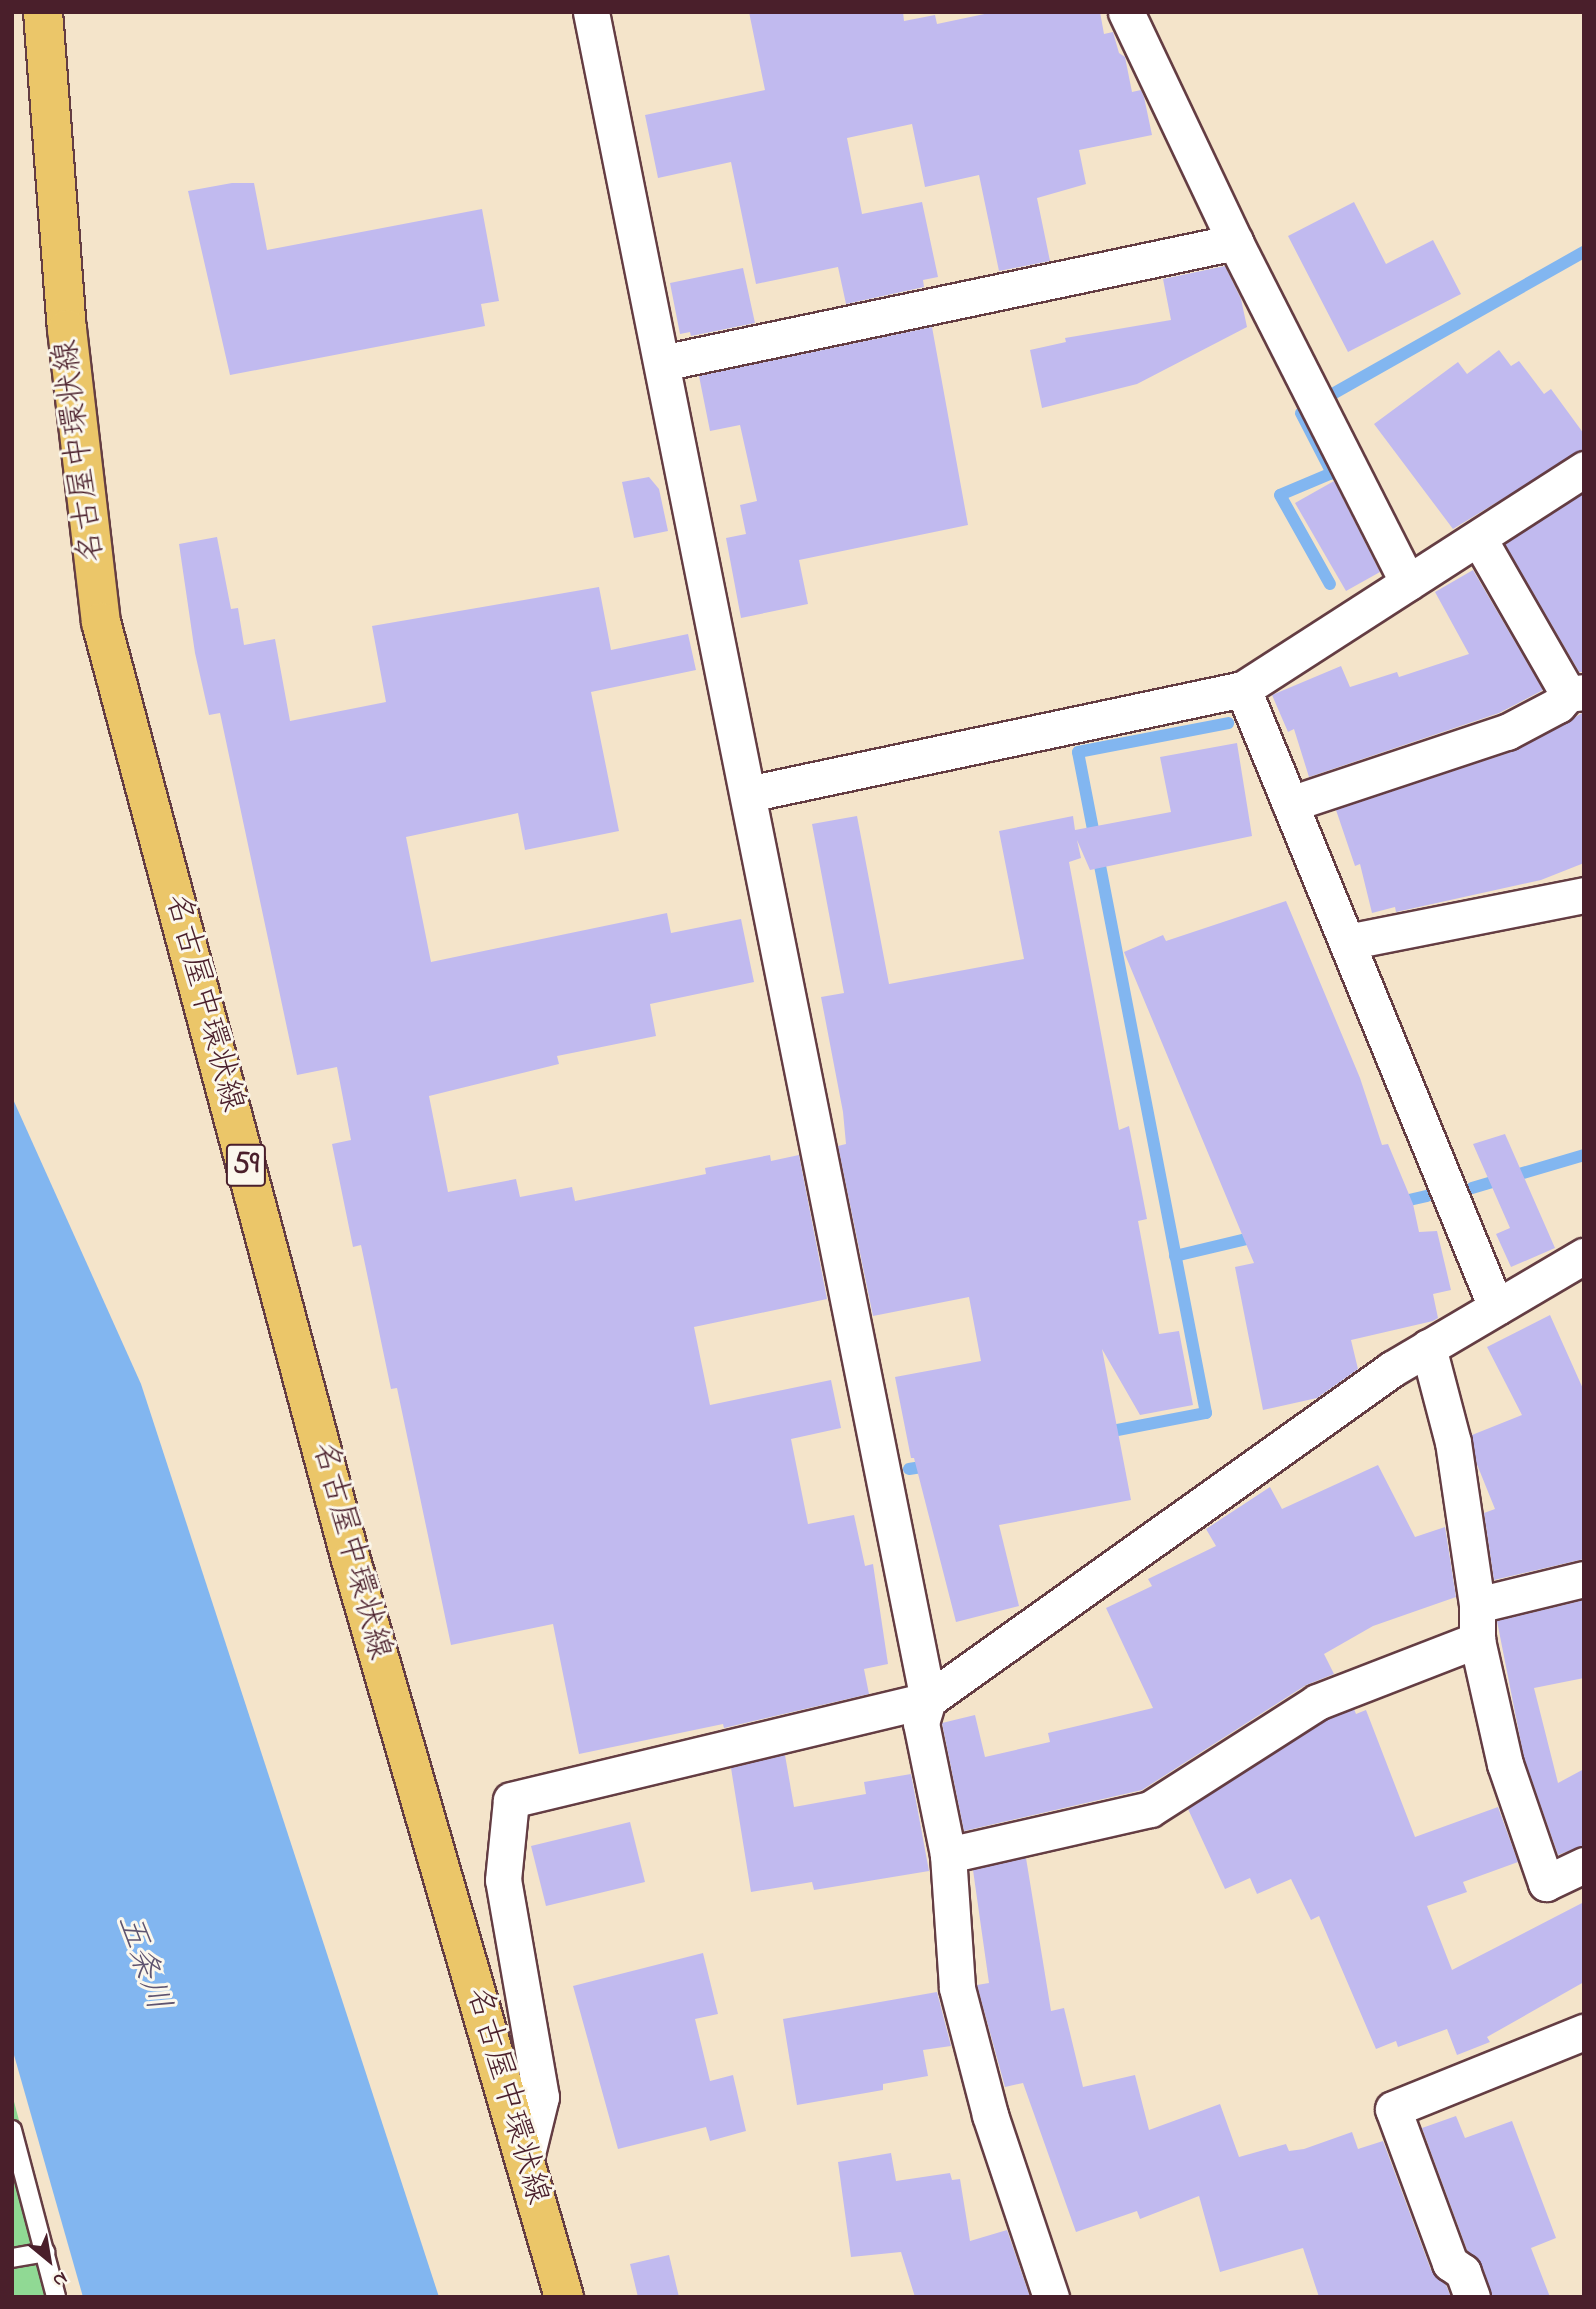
<!DOCTYPE html>
<html>
<head>
<meta charset="utf-8">
<style>
	body { margin:0 }
	#map { position:relative; width:1596px; height:2309px; overflow:hidden; background:#f4e4ca; font-family:"Indie Flower","Klee One",sans-serif }
	div>[style] { position:absolute }
	[style*='--x'] { left:calc(var(--x)*1px); top:calc(var(--y)*1px); width:calc(var(--w)*1px); rotate:calc(var(--a)*1deg) }
	.green>* { inset:0; background:#90d994 }
	.water>* { inset:0; background:#82b6f0 }
	.stream>* { height:12px; margin:-6px; padding:0 6px; transform-origin:6px; border-radius:6px; background:#82b6f0 }
	.building>* { inset:0; background:#c1baef }
	.roads { filter:drop-shadow(2px 0 #643d43) drop-shadow(-2px 0 #643d43) drop-shadow(0 2px #643d43) drop-shadow(0 -2px #643d43) }
	.service>* { height:18px; margin:-9px; padding:0 9px; transform-origin:9px; border-radius:9px; background:#fff }
	.minor>* { height:35px; margin:-17.5px; padding:0 17.5px; transform-origin:17.5px; border-radius:17.5px; background:#fff }
	.primary>* { height:38px; margin:-19px; padding:0 19px; transform-origin:19px; border-radius:19px; background:#ebc669 }
	span { translate:-50% -50%; white-space:nowrap; text-align:center; line-height:1.15; -webkit-text-stroke:6px #fbf7ec; paint-order:stroke }
	.shield-label span { padding:2px 5px; background:#fbf7ec; border:2px solid; border-radius:5px; -webkit-text-stroke-width:0 }
	.shield-label { font-size:30px; color:#4a1f2b; font-weight:700 }
	.street-label { font-size:32px; color:#4a1f2b }
	.water-label { font-size:33px; color:#5e5470; font-style:italic }
	.frame { position:absolute; inset:0; border:14px solid #4a1f2b; pointer-events:none }
	.north { position:absolute; left:14px; top:2225px; width:70px; height:70px; -webkit-text-stroke:5px #fbf7ec; paint-order:stroke; rotate:150deg; font-size:19px; font-weight:700; line-height:28px; text-align:center; color:#4a1f2b }
	.north::after { content:''; display:block; margin:auto; width:24px; height:32px; background:#4a1f2b; clip-path:polygon(50% 0,100% 100%,50% 72%,0 100%) }
</style>
</head>
<body>
<div id="map">
	<div class="green">
		<i style="clip-path:polygon(12px 2094px,66px 2297px,12px 2297px)"></i>
	</div>
	<div class="water">
		<i style="clip-path:polygon(12px 1097px,141px 1384px,439px 2297px,83px 2297px,12px 2048px)"></i>
	</div>
	<div class="stream">
		<i style="--x:1329;--y:396;--w:293;--a:-29.5"></i>
		<i style="--x:1301;--y:413;--w:68;--a:62.7"></i>
		<i style="--x:1332;--y:473;--w:56;--a:157.1"></i>
		<i style="--x:1280;--y:495;--w:102;--a:60.7"></i>
		<i style="--x:1472;--y:1188;--w:117;--a:-16.4"></i>
		<i style="--x:1396;--y:1203;--w:32;--a:-13"></i>
		<i style="--x:1175;--y:1256;--w:86;--a:-13.4"></i>
		<i style="--x:1102;--y:1433;--w:106;--a:-10.9"></i>
		<i style="--x:1206;--y:1413;--w:673;--a:-100.96"></i>
		<i style="--x:1078;--y:752;--w:153;--a:-10.9"></i>
		<i style="--x:909;--y:1469;--w:24;--a:-9"></i>
	</div>
	<div class="building">
		<i style="clip-path:polygon(749px 12px,903px 12px,904px 21px,935px 15px,937px 24px,994px 12px,1100px 12px,1104px 34px,1113px 32px,1119px 53px,1125px 57px,1132px 92px,1141px 90px,1144px 97px,1152px 135px,1079px 150px,1086px 184px,1037px 198px,1050px 261px,999px 271px,979px 175px,925px 187px,912px 124px,847px 138px,862px 214px,922px 202px,938px 277px,923px 280px,924px 287px,846px 304px,838px 267px,756px 284px,731px 162px,658px 178px,645px 115px,765px 90px)"></i>
		<i style="clip-path:polygon(232px 183px,254px 183px,267px 250px,482px 209px,499px 301px,481px 304px,485px 326px,230px 375px,188px 191px)"></i>
		<i style="clip-path:polygon(1354px 202px,1386px 264px,1433px 240px,1461px 294px,1348px 352px,1288px 236px)"></i>
		<i style="clip-path:polygon(1225px 266px,1241px 299px,1247px 327px,1137px 384px,1042px 408px,1030px 350px,1066px 342px,1065px 338px,1171px 320px,1163px 279px)"></i>
		<i style="clip-path:polygon(743px 268px,755px 323px,691px 336px,690px 332px,680px 334px,670px 283px)"></i>
		<i style="clip-path:polygon(932px 327px,968px 525px,799px 560px,808px 604px,741px 618px,726px 538px,746px 534px,740px 505px,757px 501px,740px 425px,710px 431px,699px 376px)"></i>
		<i style="clip-path:polygon(1499px 350px,1511px 366px,1519px 361px,1544px 394px,1551px 389px,1584px 434px,1584px 449px,1453px 529px,1374px 424px,1458px 362px,1467px 374px)"></i>
		<i style="clip-path:polygon(649px 477px,659px 489px,668px 531px,634px 538px,622px 482px)"></i>
		<i style="clip-path:polygon(1334px 481px,1380px 572px,1346px 591px,1295px 503px)"></i>
		<i style="clip-path:polygon(1584px 493px,1584px 672px,1579px 672px,1505px 544px)"></i>
		<i style="clip-path:polygon(217px 537px,231px 609px,238px 608px,244px 645px,275px 639px,290px 721px,386px 702px,372px 626px,599px 587px,611px 650px,688px 634px,696px 670px,591px 692px,619px 831px,525px 850px,518px 813px,406px 837px,431px 962px,667px 913px,671px 933px,741px 919px,754px 982px,650px 1004px,656px 1036px,557px 1056px,559px 1064px,429px 1096px,448px 1192px,516px 1179px,520px 1197px,572px 1187px,575px 1201px,706px 1174px,705px 1168px,770px 1155px,771px 1161px,799px 1155px,827px 1299px,694px 1327px,710px 1405px,831px 1380px,841px 1428px,791px 1439px,808px 1524px,854px 1515px,865px 1566px,873px 1564px,888px 1664px,864px 1669px,869px 1694px,724px 1728px,723px 1724px,579px 1754px,553px 1624px,451px 1645px,397px 1388px,391px 1389px,361px 1245px,353px 1247px,332px 1144px,351px 1140px,337px 1067px,297px 1075px,220px 713px,209px 715px,195px 653px,179px 544px)"></i>
		<i style="clip-path:polygon(1473px 570px,1543px 690px,1499px 713px,1309px 777px,1294px 729px,1288px 732px,1272px 695px,1341px 666px,1350px 687px,1397px 672px,1399px 677px,1469px 654px,1435px 592px)"></i>
		<i style="clip-path:polygon(1584px 712px,1584px 863px,1541px 880px,1396px 912px,1395px 907px,1372px 913px,1360px 864px,1355px 866px,1336px 810px,1514px 751px)"></i>
		<i style="clip-path:polygon(1237px 743px,1252px 836px,1090px 870px,1077px 840px,1081px 858px,1069px 862px,1119px 1130px,1129px 1126px,1147px 1219px,1138px 1221px,1159px 1334px,1179px 1331px,1193px 1405px,1140px 1415px,1102px 1349px,1131px 1500px,999px 1525px,1019px 1606px,956px 1622px,914px 1458px,911px 1458px,895px 1377px,981px 1361px,969px 1297px,873px 1316px,838px 1146px,846px 1144px,843px 1112px,821px 997px,844px 993px,812px 824px,857px 816px,889px 984px,1024px 959px,999px 831px,1073px 816px,1075px 830px,1171px 812px,1160px 757px)"></i>
		<i style="clip-path:polygon(1286px 901px,1360px 1078px,1382px 1145px,1388px 1144px,1413px 1204px,1419px 1232px,1437px 1231px,1451px 1290px,1433px 1294px,1438px 1318px,1433px 1321px,1351px 1340px,1358px 1369px,1317px 1398px,1263px 1410px,1235px 1267px,1254px 1263px,1124px 952px,1163px 935px,1166px 941px)"></i>
		<i style="clip-path:polygon(1505px 1134px,1555px 1248px,1511px 1267px,1496px 1234px,1510px 1228px,1473px 1144px)"></i>
		<i style="clip-path:polygon(1550px 1315px,1584px 1391px,1584px 1559px,1494px 1580px,1484px 1513px,1495px 1509px,1476px 1462px,1472px 1435px,1522px 1415px,1487px 1347px)"></i>
		<i style="clip-path:polygon(1378px 1465px,1415px 1537px,1445px 1527px,1456px 1597px,1373px 1626px,1324px 1654px,1334px 1674px,1306px 1685px,1142px 1790px,964px 1831px,942px 1723px,975px 1715px,985px 1757px,1050px 1742px,1048px 1733px,1153px 1708px,1106px 1608px,1152px 1586px,1148px 1579px,1216px 1546px,1206px 1529px,1270px 1487px,1282px 1509px)"></i>
		<i style="clip-path:polygon(1584px 1600px,1584px 1678px,1534px 1688px,1558px 1783px,1584px 1769px,1584px 1845px,1558px 1855px,1524px 1758px,1497px 1621px)"></i>
		<i style="clip-path:polygon(1354px 1709px,1356px 1714px,1366px 1710px,1415px 1837px,1498px 1807px,1518px 1862px,1463px 1882px,1467px 1892px,1427px 1906px,1452px 1970px,1584px 1902px,1584px 1982px,1487px 2037px,1490px 2042px,1457px 2055px,1447px 2029px,1398px 2047px,1396px 2041px,1376px 2049px,1319px 1916px,1311px 1920px,1291px 1879px,1257px 1894px,1250px 1878px,1225px 1889px,1188px 1809px,1326px 1720px)"></i>
		<i style="clip-path:polygon(785px 1755px,794px 1807px,866px 1794px,864px 1782px,911px 1774px,929px 1871px,814px 1890px,812px 1882px,751px 1892px,731px 1768px)"></i>
		<i style="clip-path:polygon(630px 1822px,645px 1882px,546px 1906px,531px 1846px)"></i>
		<i style="clip-path:polygon(1026px 1858px,1051px 2011px,1064px 2008px,1083px 2087px,1135px 2075px,1149px 2130px,1220px 2104px,1239px 2157px,1286px 2144px,1289px 2151px,1304px 2149px,1352px 2132px,1358px 2149px,1383px 2141px,1431px 2270px,1446px 2285px,1451px 2297px,1319px 2297px,1303px 2248px,1220px 2272px,1199px 2196px,1140px 2219px,1137px 2211px,1076px 2232px,1023px 2083px,1005px 2087px,977px 1985px,989px 1983px,973px 1870px)"></i>
		<i style="clip-path:polygon(703px 1953px,718px 2014px,695px 2019px,710px 2081px,733px 2075px,746px 2131px,710px 2141px,706px 2127px,618px 2149px,573px 1986px)"></i>
		<i style="clip-path:polygon(937px 1992px,951px 2046px,923px 2050px,928px 2076px,883px 2084px,883px 2090px,797px 2105px,783px 2019px)"></i>
		<i style="clip-path:polygon(1456px 2116px,1465px 2138px,1512px 2121px,1556px 2238px,1531px 2248px,1550px 2297px,1492px 2297px,1482px 2265px,1467px 2250px,1422px 2128px)"></i>
		<i style="clip-path:polygon(891px 2153px,896px 2181px,950px 2173px,952px 2180px,960px 2179px,970px 2241px,1007px 2230px,1030px 2297px,915px 2297px,901px 2252px,851px 2257px,838px 2162px)"></i>
		<i style="clip-path:polygon(669px 2255px,679px 2297px,638px 2297px,630px 2264px)"></i>
	</div>
	<div class="roads">
		<div class="service">
			<i style="--x:12;--y:2130;--w:173;--a:75.2"></i>
			<i style="--x:12;--y:2258;--w:34;--a:-10"></i>
		</div>
		<div class="minor">
			<i style="--x:591;--y:12;--w:1721;--a:78.71"></i>
			<i style="--x:928;--y:1700;--w:24;--a:107"></i>
			<i style="--x:921;--y:1723;--w:135;--a:78.4"></i>
			<i style="--x:948;--y:1855;--w:133;--a:86.1"></i>
			<i style="--x:957;--y:1988;--w:131;--a:75.4"></i>
			<i style="--x:990;--y:2115;--w:192;--a:71.5"></i>
			<i style="--x:1126;--y:12;--w:255;--a:64.6"></i>
			<i style="--x:1235;--y:242;--w:382;--a:63.1"></i>
			<i style="--x:662;--y:363;--w:586;--a:-11.92"></i>
			<i style="--x:1479;--y:539;--w:179;--a:60.1"></i>
			<i style="--x:1568;--y:694;--w:16;--a:-7"></i>
			<i style="--x:1243;--y:689;--w:668;--a:67.74"></i>
			<i style="--x:748;--y:794;--w:506;--a:-11.98"></i>
			<i style="--x:1243;--y:689;--w:406;--a:-32.8"></i>
			<i style="--x:1290;--y:804;--w:229;--a:-18.4"></i>
			<i style="--x:1507;--y:732;--w:58;--a:-27.9"></i>
			<i style="--x:1558;--y:705;--w:15;--a:-48"></i>
			<i style="--x:1347;--y:942;--w:242;--a:-11.2"></i>
			<i style="--x:1428;--y:1347;--w:98;--a:75.3"></i>
			<i style="--x:1453;--y:1442;--w:165;--a:81.6"></i>
			<i style="--x:1477;--y:1605;--w:35;--a:90"></i>
			<i style="--x:1477;--y:1640;--w:127;--a:77.3"></i>
			<i style="--x:1505;--y:1764;--w:126;--a:71"></i>
			<i style="--x:1546;--y:1883;--w:42;--a:-25.3"></i>
			<i style="--x:1477;--y:1605;--w:110;--a:-13.7"></i>
			<i style="--x:948;--y:1855;--w:207;--a:-12.8"></i>
			<i style="--x:1150;--y:1809;--w:198;--a:-32.6"></i>
			<i style="--x:1317;--y:1702;--w:172;--a:-21.2"></i>
			<i style="--x:525;--y:2162;--w:67;--a:-76.2"></i>
			<i style="--x:541;--y:2097;--w:220;--a:-99.9"></i>
			<i style="--x:503;--y:1880;--w:80;--a:-84.3"></i>
			<i style="--x:511;--y:1800;--w:429;--a:-13.5"></i>
			<i style="--x:928;--y:1700;--w:570;--a:-35.5"></i>
			<i style="--x:1392;--y:1369;--w:223;--a:-30.5"></i>
			<i style="--x:1472;--y:2297;--w:27;--a:-110"></i>
			<i style="--x:1463;--y:2272;--w:16;--a:-145"></i>
			<i style="--x:1450;--y:2263;--w:164;--a:-110.3"></i>
			<i style="--x:1393;--y:2109;--w:206;--a:-22"></i>
		</div>
		<div class="primary">
			<i style="--x:43;--y:12;--w:318;--a:85.7"></i>
			<i style="--x:67;--y:329;--w:295;--a:83.4"></i>
			<i style="--x:101;--y:622;--w:971;--a:75.08"></i>
			<i style="--x:351;--y:1560;--w:767;--a:73.88"></i>
		</div>
	</div>
	<div class="shield-label">
		<span style="left:246px;top:1165px">59</span>
	</div>
	<div class="street-label">
		<span style="left:81px;top:451px;rotate:-97deg">名古屋中環状線</span>
		<span style="left:203px;top:1003px;rotate:75deg">名古屋中環状線</span>
		<span style="left:350px;top:1551px;rotate:75deg">名古屋中環状線</span>
		<span style="left:506px;top:2096px;rotate:74deg">名古屋中環状線</span>
	</div>
	<div class="water-label">
		<span style="left:142px;top:1963px;rotate:71deg">五条川</span>
	</div>
	<div class="frame"></div>
	<div class="north">N</div>
</div>
</body>
</html>
